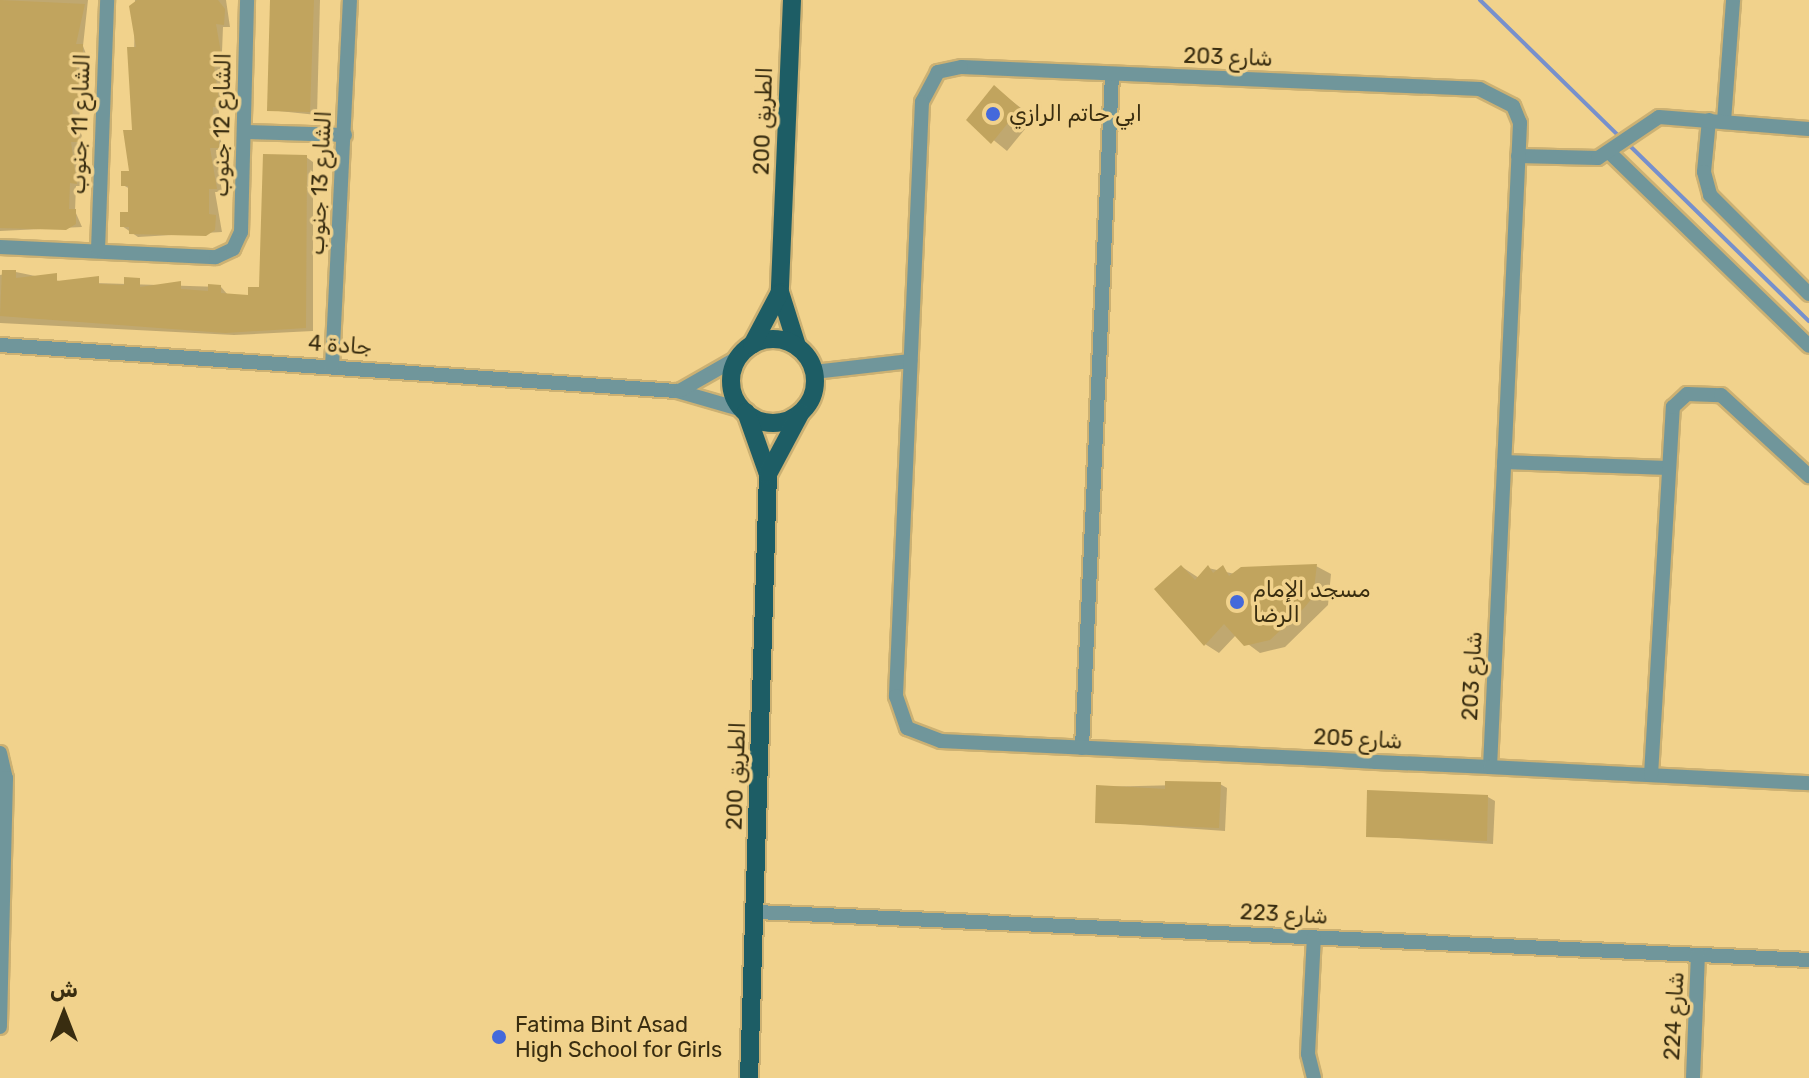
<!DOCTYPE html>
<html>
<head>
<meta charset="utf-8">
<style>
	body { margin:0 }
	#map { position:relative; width:1809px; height:1078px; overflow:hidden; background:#f1d28c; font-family:Rubik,Cairo,sans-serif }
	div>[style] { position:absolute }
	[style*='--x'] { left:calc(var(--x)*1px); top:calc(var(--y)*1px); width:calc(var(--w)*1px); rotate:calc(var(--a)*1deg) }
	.shadow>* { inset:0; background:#0003 }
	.stream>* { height:4px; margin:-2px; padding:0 2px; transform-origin:2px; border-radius:2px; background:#7790cc }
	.building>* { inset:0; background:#c1a45e }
	.roads { filter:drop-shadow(2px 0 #ccb173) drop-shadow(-2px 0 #ccb173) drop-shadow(0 2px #ccb173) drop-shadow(0 -2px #ccb173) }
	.minor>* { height:14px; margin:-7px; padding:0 7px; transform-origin:7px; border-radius:7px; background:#70969b }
	.major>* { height:18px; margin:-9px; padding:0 9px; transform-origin:9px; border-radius:9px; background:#1d5d65 }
	.major>.ring { margin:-9px; padding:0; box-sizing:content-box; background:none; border:18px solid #1d5d65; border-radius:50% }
	.dots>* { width:22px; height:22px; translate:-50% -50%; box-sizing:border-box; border:4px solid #f1d28c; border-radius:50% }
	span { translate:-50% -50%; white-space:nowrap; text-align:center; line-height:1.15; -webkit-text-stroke:7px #f1d28c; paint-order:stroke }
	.street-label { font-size:22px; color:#392d10 }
	.poi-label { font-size:22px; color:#392d10 }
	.left { translate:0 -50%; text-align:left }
	.north { position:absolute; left:24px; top:974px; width:80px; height:80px; -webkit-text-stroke:6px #f1d28c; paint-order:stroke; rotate:0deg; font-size:22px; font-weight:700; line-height:32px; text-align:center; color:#392d10 }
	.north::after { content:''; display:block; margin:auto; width:28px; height:36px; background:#392d10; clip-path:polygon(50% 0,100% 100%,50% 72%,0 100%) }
</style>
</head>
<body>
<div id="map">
	<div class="shadow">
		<i style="clip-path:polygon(0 0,88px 0,83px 46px,89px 62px,80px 62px,87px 104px,80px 104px,79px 128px,85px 144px,77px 144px,83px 186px,76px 186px,75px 211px,82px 227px,0 231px)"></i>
		<i style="clip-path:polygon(135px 0,226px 0,230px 27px,223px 27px,222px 52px,229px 68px,220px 68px,226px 109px,219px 109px,218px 134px,225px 150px,216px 150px,222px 192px,215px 192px,222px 232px,138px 237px,122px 226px,130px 214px,130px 189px,123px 185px,132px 173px)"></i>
		<i style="clip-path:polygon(273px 0,320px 0,317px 115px,269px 110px)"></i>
		<i style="clip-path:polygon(995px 88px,1034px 118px,1007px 151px,969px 120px)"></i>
		<i style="clip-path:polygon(306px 157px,313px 162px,313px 331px,234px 335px,0 323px,0 275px,16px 272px,64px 282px,221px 287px,228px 295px,250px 297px,261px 290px)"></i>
		<i style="clip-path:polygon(1316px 566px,1331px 574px,1328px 605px,1285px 647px,1260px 653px,1236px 635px,1219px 653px,1205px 644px,1182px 567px,1199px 578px,1208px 568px,1235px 574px)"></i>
		<i style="clip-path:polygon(1220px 784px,1227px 788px,1225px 831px,1097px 822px,1098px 787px)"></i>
		<i style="clip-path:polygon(1488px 797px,1495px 801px,1493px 844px,1368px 836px)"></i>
	</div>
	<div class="stream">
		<i style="--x:1480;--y:0;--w:197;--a:44.4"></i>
		<i style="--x:1628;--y:144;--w:253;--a:44.4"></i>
	</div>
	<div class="building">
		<i style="clip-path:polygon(0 0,85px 4px,76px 44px,83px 44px,83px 59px,75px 59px,81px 101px,73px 101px,72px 126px,80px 127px,79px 142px,71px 142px,77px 184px,70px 183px,69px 209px,76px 209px,76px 224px,66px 230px,0 228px)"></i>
		<i style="clip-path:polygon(137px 0,218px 0,225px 9px,224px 25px,216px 24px,223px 65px,214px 65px,220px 107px,213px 107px,212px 132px,219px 132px,219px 148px,210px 148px,217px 189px,209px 189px,209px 214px,216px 215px,215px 230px,206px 236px,129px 234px,129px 227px,120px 227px,120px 212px,128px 212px,128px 186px,121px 186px,121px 171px,129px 171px,123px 130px,132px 130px,127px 47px,136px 47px,129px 6px)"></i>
		<i style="clip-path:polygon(270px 0,314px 0,310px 112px,267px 111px)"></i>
		<i style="clip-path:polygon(994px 85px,1020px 108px,991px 144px,966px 120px)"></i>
		<i style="clip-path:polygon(263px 154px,307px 155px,306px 328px,225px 333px,0 316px,2px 270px,16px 270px,16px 278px,57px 273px,57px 281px,99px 276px,99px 284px,124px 285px,124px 277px,140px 278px,140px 287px,181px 281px,181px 289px,208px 291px,208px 284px,221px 285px,221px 293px,248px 295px,248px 287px,259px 287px)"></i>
		<i style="clip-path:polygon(1317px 564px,1313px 597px,1304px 608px,1270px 640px,1244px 646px,1224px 624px,1204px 646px,1154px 589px,1181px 565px,1195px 580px,1208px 565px,1213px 573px,1223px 565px,1229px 576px,1241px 567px)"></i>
		<i style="clip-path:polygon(1165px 781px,1221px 782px,1219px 828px,1095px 823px,1096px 785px,1165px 789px)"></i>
		<i style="clip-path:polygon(1367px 790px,1488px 795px,1487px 841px,1366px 837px)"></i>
	</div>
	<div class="roads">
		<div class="minor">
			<i style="--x:1709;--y:120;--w:52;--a:95.5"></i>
			<i style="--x:1704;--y:172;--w:24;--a:75"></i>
			<i style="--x:1710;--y:195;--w:140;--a:45"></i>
			<i style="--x:1724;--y:121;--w:121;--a:-85.7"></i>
			<i style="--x:246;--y:132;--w:99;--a:1.7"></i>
			<i style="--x:1610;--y:153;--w:277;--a:44.1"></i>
			<i style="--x:1518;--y:156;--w:80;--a:1.4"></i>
			<i style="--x:1598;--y:158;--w:73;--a:-33.9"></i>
			<i style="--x:1659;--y:117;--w:150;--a:4.6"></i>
			<i style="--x:0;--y:247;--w:216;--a:2.7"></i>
			<i style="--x:216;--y:257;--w:19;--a:-25"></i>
			<i style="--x:233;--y:249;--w:19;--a:-65"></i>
			<i style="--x:241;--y:232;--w:232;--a:-88.5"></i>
			<i style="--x:98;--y:250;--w:250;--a:-87.9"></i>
			<i style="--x:0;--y:345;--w:679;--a:3.89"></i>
			<i style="--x:677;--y:391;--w:69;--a:16.1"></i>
			<i style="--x:332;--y:367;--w:367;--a:-87.2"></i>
			<i style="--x:814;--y:372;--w:97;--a:-6.5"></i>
			<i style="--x:681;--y:390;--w:67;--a:-29.6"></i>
			<i style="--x:1504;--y:462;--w:164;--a:2.1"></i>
			<i style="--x:1082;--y:748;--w:675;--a:-87.45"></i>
			<i style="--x:0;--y:753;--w:26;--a:77"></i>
			<i style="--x:6;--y:778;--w:249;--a:91.4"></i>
			<i style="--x:1490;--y:767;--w:645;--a:-87.33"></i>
			<i style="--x:1520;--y:123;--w:18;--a:-112"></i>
			<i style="--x:1513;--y:106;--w:37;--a:-153"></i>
			<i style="--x:1480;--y:89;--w:519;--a:-177.57"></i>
			<i style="--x:961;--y:67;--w:24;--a:168"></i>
			<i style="--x:938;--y:72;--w:34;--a:118"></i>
			<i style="--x:922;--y:102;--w:595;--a:92.51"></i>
			<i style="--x:896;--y:696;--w:34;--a:71"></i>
			<i style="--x:907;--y:728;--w:36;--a:21"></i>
			<i style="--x:941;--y:741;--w:384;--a:2.7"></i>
			<i style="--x:1325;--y:759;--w:51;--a:3.4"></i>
			<i style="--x:1376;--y:762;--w:114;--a:2.5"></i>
			<i style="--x:1490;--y:767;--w:319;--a:2.9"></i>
			<i style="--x:1651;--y:775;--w:369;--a:-86.6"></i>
			<i style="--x:1673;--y:407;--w:19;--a:-43"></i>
			<i style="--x:1687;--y:394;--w:34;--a:2"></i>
			<i style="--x:1721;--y:395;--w:120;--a:42.6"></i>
			<i style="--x:757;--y:912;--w:1053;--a:2.61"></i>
			<i style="--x:1314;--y:1078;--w:25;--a:-104"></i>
			<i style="--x:1308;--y:1054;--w:117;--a:-87.1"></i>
			<i style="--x:1693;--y:1078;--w:123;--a:-87.7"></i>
		</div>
		<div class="major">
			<i style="--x:792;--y:0;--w:292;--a:92.4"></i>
			<i style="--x:780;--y:292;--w:57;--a:72.5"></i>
			<i class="ring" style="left:731px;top:339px;width:66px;height:66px"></i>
			<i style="--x:752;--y:345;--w:58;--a:-62.1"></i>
			<i style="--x:746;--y:412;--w:66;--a:70.5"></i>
			<i style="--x:768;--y:474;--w:604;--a:91.8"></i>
			<i style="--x:768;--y:474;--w:68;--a:-61.9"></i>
		</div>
	</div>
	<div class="dots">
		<i style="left:993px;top:114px;background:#4469db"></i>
		<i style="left:1237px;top:602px;background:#4469db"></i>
		<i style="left:499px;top:1037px;background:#4469db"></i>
	</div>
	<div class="street-label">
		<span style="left:1228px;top:57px;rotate:2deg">شارع 203</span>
		<span style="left:763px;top:121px;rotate:-88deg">الطريق 200</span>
		<span style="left:80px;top:124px;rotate:-88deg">الشارع 11 جنوب</span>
		<span style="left:222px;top:125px;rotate:-89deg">الشارع 12 جنوب</span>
		<span style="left:320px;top:183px;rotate:-87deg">الشارع 13 جنوب</span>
		<span style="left:340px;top:345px;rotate:4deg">جادة 4</span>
		<span style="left:1472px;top:676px;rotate:-87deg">شارع 203</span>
		<span style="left:1358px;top:739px;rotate:3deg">شارع 205</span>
		<span style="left:736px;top:776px;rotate:-88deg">الطريق 200</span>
		<span style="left:1284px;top:914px;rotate:3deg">شارع 223</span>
		<span style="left:1674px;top:1016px;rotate:-87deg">شارع 224</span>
	</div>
	<div class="poi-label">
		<span class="left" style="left:1009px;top:114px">ابي حاتم الرازي</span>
		<span class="left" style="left:1253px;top:602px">مسجد الإمام<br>الرضا</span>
		<span class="left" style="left:515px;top:1037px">Fatima Bint Asad<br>High School for Girls</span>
	</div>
	<div class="north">ش</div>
</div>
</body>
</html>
